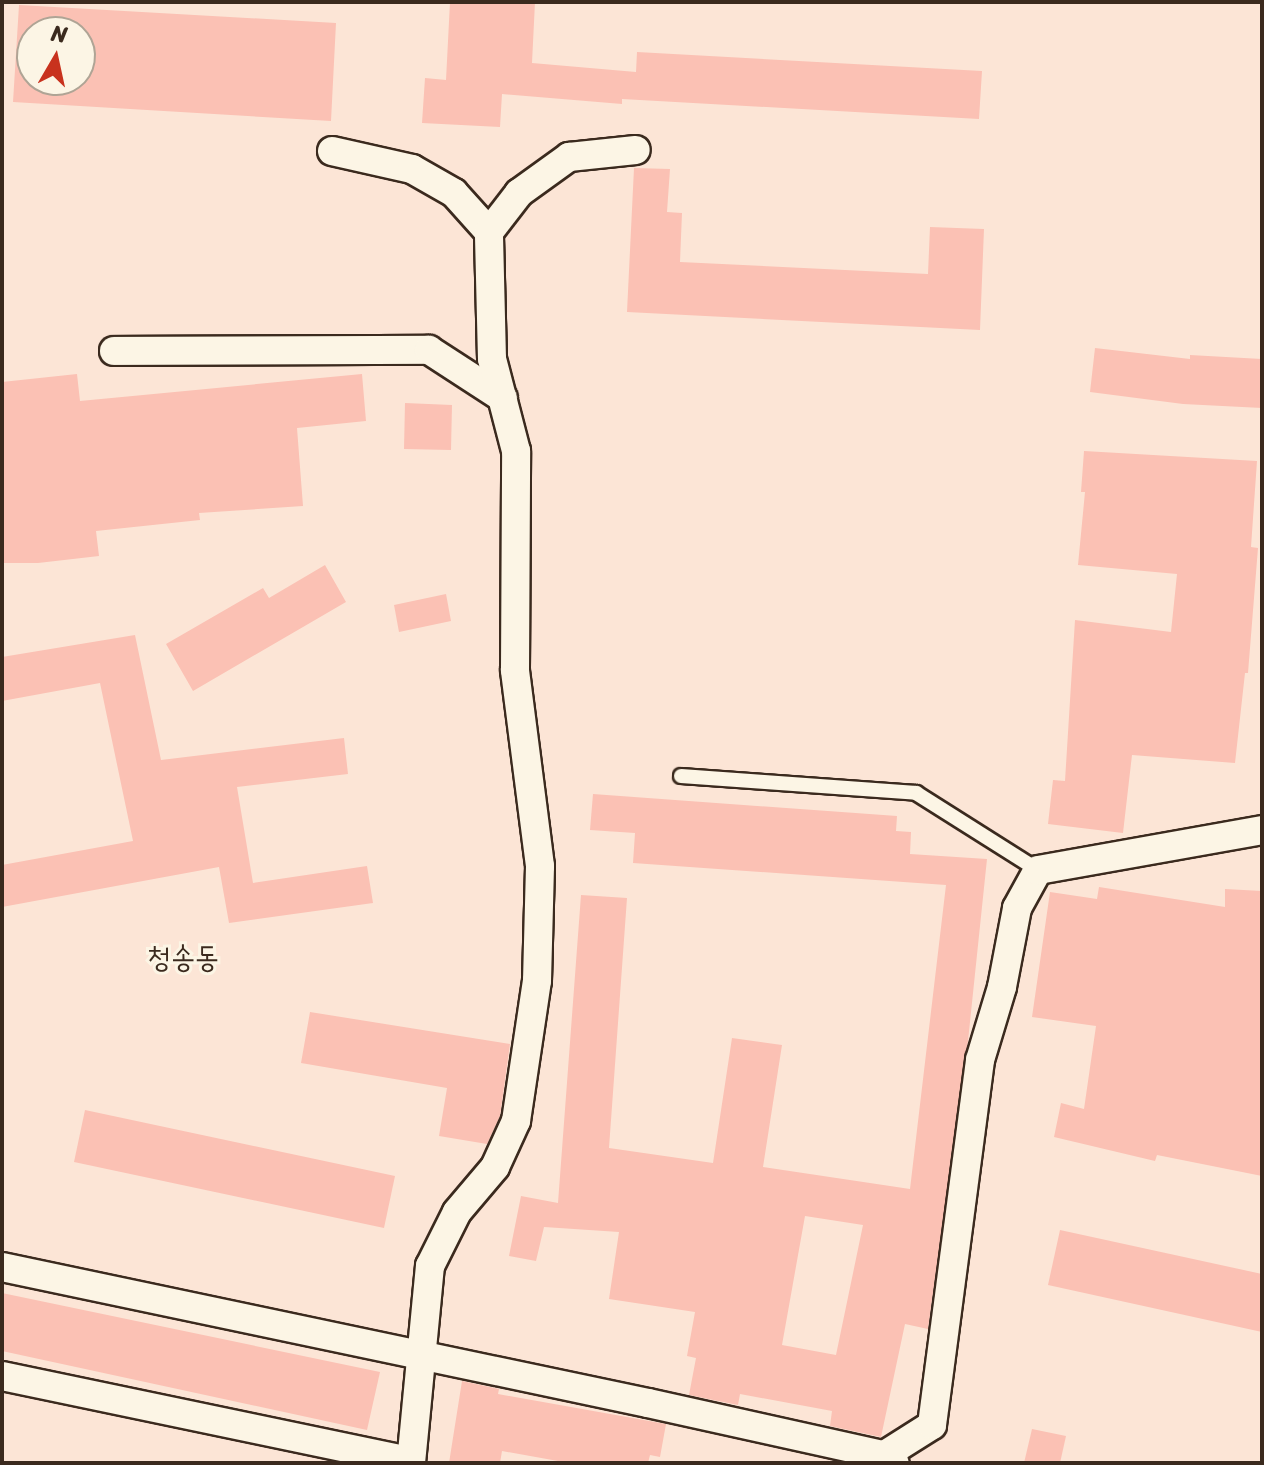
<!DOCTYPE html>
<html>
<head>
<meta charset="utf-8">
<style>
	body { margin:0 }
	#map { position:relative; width:1264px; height:1465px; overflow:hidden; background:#fce5d6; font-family:Sriracha,"Poor Story",sans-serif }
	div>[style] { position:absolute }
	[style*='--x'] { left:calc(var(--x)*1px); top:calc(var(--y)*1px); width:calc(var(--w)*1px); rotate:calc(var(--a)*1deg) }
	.building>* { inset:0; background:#fbc1b4 }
	.roads { filter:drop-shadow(2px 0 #3b2a1e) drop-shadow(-2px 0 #3b2a1e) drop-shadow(0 2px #3b2a1e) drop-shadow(0 -2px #3b2a1e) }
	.service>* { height:14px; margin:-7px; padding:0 7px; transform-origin:7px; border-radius:7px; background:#fcf5e5 }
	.minor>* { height:28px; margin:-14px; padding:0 14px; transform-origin:14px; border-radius:14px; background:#fcf5e5 }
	span { translate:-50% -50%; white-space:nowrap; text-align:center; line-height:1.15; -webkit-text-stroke:6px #fcf5e5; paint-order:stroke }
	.quarter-label { font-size:30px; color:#3b2a1e }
	.frame { position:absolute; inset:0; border:4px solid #3b2a1e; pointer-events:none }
	.north { position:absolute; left:16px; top:16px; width:80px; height:80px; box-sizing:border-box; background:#fcf5e5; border:2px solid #afa495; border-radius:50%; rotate:9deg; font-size:22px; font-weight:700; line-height:32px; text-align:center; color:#3b2a1e }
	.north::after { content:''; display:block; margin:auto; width:28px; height:36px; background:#c8321e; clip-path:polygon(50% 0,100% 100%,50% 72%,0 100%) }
</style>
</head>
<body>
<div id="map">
	<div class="building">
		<i style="clip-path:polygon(450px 2px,535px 2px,532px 63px,636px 72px,637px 52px,982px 71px,979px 119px,622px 99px,622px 104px,502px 94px,500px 127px,422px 123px,425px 78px,446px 80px)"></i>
		<i style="clip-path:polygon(evenodd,19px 5px,336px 23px,331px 121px,13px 102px,19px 5px,32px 32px,80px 32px,80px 80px,32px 80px,32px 32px)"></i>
		<i style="clip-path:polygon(634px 168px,670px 169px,667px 212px,682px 213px,680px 262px,928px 274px,930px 227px,984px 229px,980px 330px,627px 312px)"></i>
		<i style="clip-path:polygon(1095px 348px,1190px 359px,1190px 355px,1262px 359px,1262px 408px,1183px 404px,1090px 392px)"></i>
		<i style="clip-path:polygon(77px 374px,80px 401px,362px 374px,366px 421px,297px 428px,303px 506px,199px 513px,200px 520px,96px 531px,99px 556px,38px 563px,2px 563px,2px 382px)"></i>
		<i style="clip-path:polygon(405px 403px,452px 405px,451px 450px,404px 449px)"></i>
		<i style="clip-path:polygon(1084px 451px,1257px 461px,1251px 547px,1258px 548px,1248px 673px,1245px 673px,1235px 763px,1132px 755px,1123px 833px,1048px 824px,1053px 780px,1065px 781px,1075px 620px,1171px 632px,1177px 574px,1078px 565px,1085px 492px,1081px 492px)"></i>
		<i style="clip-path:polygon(325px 565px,346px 602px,193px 691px,166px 644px,263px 588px,269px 598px)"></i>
		<i style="clip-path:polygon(446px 594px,451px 621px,399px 632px,394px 605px)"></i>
		<i style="clip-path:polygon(135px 635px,161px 760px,344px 738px,348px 774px,237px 787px,253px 883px,367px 866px,373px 903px,229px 923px,219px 867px,2px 907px,2px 865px,133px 841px,100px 683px,2px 701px,2px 657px)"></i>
		<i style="clip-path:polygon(evenodd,593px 794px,897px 816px,896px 831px,911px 832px,910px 854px,987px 859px,968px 1041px,928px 1329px,905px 1324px,881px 1437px,830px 1426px,832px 1411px,740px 1394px,738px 1405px,689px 1395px,696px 1358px,687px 1356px,695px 1312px,609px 1299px,619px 1232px,544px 1227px,536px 1261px,509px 1256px,521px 1196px,558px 1203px,581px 895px,627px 898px,609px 1148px,713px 1163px,732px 1038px,782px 1045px,763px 1167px,910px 1189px,946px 885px,633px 863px,635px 833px,590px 830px,593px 794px,805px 1216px,863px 1225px,836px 1355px,782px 1345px,805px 1216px)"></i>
		<i style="clip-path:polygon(1099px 887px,1225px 907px,1225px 889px,1262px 891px,1262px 1176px,1157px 1155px,1155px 1161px,1054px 1137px,1061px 1103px,1084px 1109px,1096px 1026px,1032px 1017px,1050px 892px,1097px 899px)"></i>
		<i style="clip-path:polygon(310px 1012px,510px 1044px,500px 1116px,487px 1144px,439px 1136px,447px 1088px,301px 1063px)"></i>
		<i style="clip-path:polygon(85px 1110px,395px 1176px,384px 1228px,74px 1162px)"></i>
		<i style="clip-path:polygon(1060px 1230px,1262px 1274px,1262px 1332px,1048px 1285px)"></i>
		<i style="clip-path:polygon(2px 1293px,380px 1372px,367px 1430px,2px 1351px)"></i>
		<i style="clip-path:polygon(462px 1381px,499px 1389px,498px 1394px,666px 1424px,660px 1457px,650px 1455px,648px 1463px,569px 1463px,502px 1451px,500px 1463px,449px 1463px)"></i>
		<i style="clip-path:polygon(1032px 1429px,1066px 1436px,1060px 1463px,1024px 1463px)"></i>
	</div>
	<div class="roads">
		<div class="service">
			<i style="--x:681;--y:776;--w:236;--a:4.1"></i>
			<i style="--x:916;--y:793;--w:144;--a:32.3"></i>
		</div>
		<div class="minor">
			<i style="--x:332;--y:151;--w:82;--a:12.7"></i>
			<i style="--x:412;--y:169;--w:48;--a:29.7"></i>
			<i style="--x:454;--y:193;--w:52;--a:48.1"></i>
			<i style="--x:114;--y:351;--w:315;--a:-0.2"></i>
			<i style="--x:429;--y:350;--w:88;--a:33"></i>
			<i style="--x:2;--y:1267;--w:660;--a:11.89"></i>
			<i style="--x:648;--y:1403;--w:241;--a:12.5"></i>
			<i style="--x:883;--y:1455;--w:14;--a:34"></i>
			<i style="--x:2;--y:1376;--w:417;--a:11.8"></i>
			<i style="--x:411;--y:1463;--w:198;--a:-84.5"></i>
			<i style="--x:430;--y:1266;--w:60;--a:-63.4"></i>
			<i style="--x:457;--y:1212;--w:59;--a:-49.8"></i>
			<i style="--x:495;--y:1167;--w:51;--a:-65.5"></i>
			<i style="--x:516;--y:1121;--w:142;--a:-81.5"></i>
			<i style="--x:537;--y:981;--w:115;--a:-88.5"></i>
			<i style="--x:540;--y:866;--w:198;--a:-97.3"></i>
			<i style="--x:515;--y:670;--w:219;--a:-89.7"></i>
			<i style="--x:516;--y:451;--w:95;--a:-104.6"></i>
			<i style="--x:492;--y:359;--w:127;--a:-91.4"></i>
			<i style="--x:489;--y:232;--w:49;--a:-52.4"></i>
			<i style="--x:519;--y:193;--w:62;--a:-35.8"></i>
			<i style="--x:569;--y:157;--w:67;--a:-6"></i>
			<i style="--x:872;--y:1463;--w:71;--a:-32.3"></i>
			<i style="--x:932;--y:1425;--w:368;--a:-82.5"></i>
			<i style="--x:980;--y:1060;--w:76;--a:-73.2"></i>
			<i style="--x:1002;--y:987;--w:80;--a:-79.2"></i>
			<i style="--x:1017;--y:908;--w:43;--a:-61.1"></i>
			<i style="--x:1038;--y:870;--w:228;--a:-10.1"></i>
		</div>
	</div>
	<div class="quarter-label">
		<span style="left:183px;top:957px">청송동</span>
	</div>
	<div class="frame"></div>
	<div class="north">N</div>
</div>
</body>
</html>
